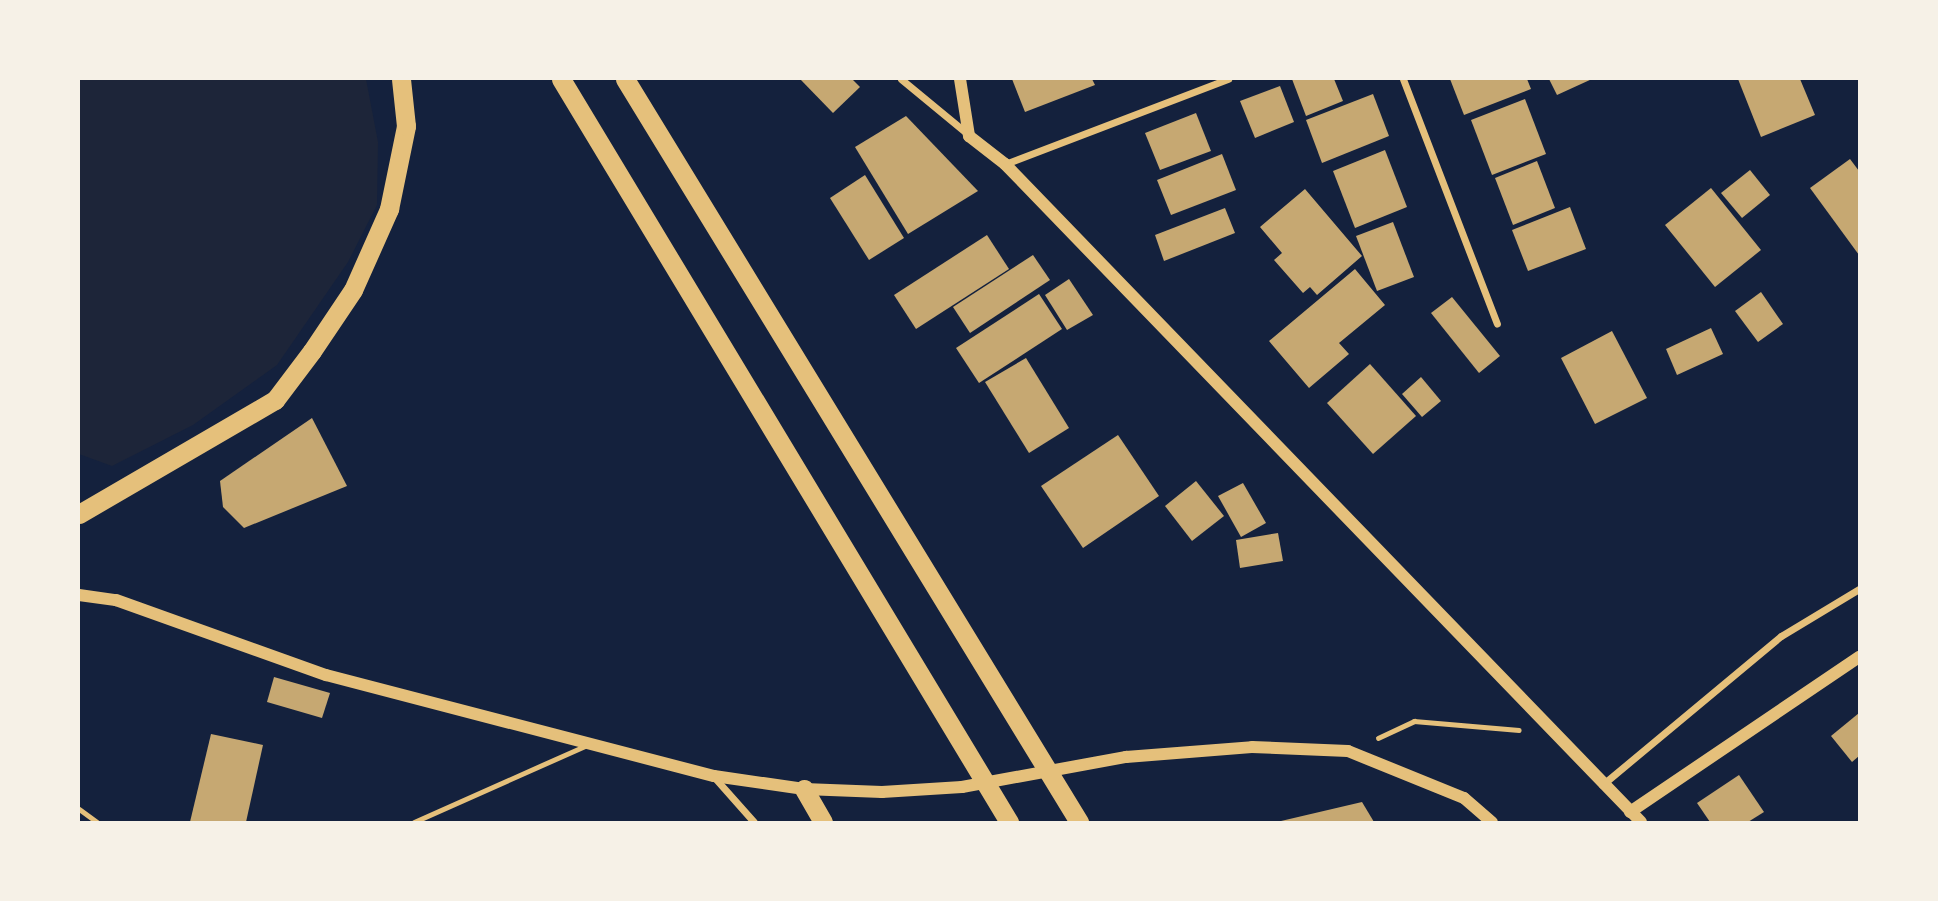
<!DOCTYPE html>
<html>
<head>
<meta charset="utf-8">
<style>
	body { margin:0 }
	#map { position:relative; width:1938px; height:901px; overflow:hidden; background:#14213d; font-family:Helvetica,sans-serif }
	div>[style] { position:absolute }
	[style*='--x'] { left:calc(var(--x)*1px); top:calc(var(--y)*1px); width:calc(var(--w)*1px); rotate:calc(var(--a)*1deg) }
	.green>* { inset:0; background:#1d2539 }
	.building>* { inset:0; background:#c6a872 }
	.path>* { height:4.5px; margin:-2.25px; padding:0 2.25px; transform-origin:2.25px; border-radius:2.25px; background:#e5c07b }
	.service>* { height:5px; margin:-2.5px; padding:0 2.5px; transform-origin:2.5px; border-radius:2.5px; background:#e5c07b }
	.minor>* { height:7px; margin:-3.5px; padding:0 3.5px; transform-origin:3.5px; border-radius:3.5px; background:#e5c07b }
	.tertiary>* { height:12px; margin:-6px; padding:0 6px; transform-origin:6px; border-radius:6px; background:#e5c07b }
	.trunk>* { height:19px; margin:-9.5px; padding:0 9.5px; transform-origin:9.5px; border-radius:9.5px; background:#e5c07b }
	span { translate:-50% -50%; white-space:nowrap; text-align:center; line-height:1.15; -webkit-text-stroke:5px #f6f1e7; paint-order:stroke }
	.frame { position:absolute; inset:0; border:80px solid #f6f1e7; pointer-events:none }
</style>
</head>
<body>
<div id="map">
	<div class="green">
		<i style="clip-path:polygon(79px 79px,366px 79px,378px 142px,377px 205px,348px 262px,277px 365px,193px 425px,112px 466px,79px 454px)"></i>
	</div>
	<div class="building">
		<i style="clip-path:polygon(800px 79px,852px 79px,860px 87px,833px 113px)"></i>
		<i style="clip-path:polygon(1012px 79px,1092px 79px,1095px 85px,1025px 112px)"></i>
		<i style="clip-path:polygon(1292px 79px,1334px 79px,1343px 101px,1306px 116px)"></i>
		<i style="clip-path:polygon(1450px 79px,1527px 79px,1531px 89px,1464px 115px)"></i>
		<i style="clip-path:polygon(1549px 79px,1592px 79px,1557px 95px)"></i>
		<i style="clip-path:polygon(1738px 79px,1800px 79px,1815px 115px,1761px 137px)"></i>
		<i style="clip-path:polygon(1280px 86px,1294px 122px,1255px 138px,1240px 101px)"></i>
		<i style="clip-path:polygon(1373px 94px,1389px 136px,1322px 163px,1306px 120px)"></i>
		<i style="clip-path:polygon(1525px 99px,1546px 154px,1492px 175px,1471px 120px)"></i>
		<i style="clip-path:polygon(1196px 113px,1211px 151px,1160px 170px,1145px 133px)"></i>
		<i style="clip-path:polygon(906px 116px,978px 191px,908px 234px,855px 147px)"></i>
		<i style="clip-path:polygon(1385px 150px,1407px 207px,1355px 228px,1333px 171px)"></i>
		<i style="clip-path:polygon(1222px 154px,1236px 190px,1171px 215px,1157px 180px)"></i>
		<i style="clip-path:polygon(1850px 159px,1859px 171px,1859px 255px,1810px 188px)"></i>
		<i style="clip-path:polygon(1537px 161px,1555px 208px,1513px 225px,1495px 178px)"></i>
		<i style="clip-path:polygon(1750px 170px,1770px 195px,1742px 218px,1721px 193px)"></i>
		<i style="clip-path:polygon(865px 175px,904px 238px,869px 260px,830px 198px)"></i>
		<i style="clip-path:polygon(1711px 188px,1761px 250px,1715px 287px,1665px 225px)"></i>
		<i style="clip-path:polygon(1305px 189px,1362px 256px,1317px 295px,1310px 287px,1303px 293px,1274px 260px,1282px 253px,1260px 227px)"></i>
		<i style="clip-path:polygon(1570px 207px,1586px 249px,1528px 271px,1512px 230px)"></i>
		<i style="clip-path:polygon(1225px 208px,1235px 233px,1164px 261px,1155px 235px)"></i>
		<i style="clip-path:polygon(1393px 222px,1414px 277px,1377px 291px,1356px 236px)"></i>
		<i style="clip-path:polygon(987px 235px,1009px 269px,916px 329px,894px 295px)"></i>
		<i style="clip-path:polygon(1033px 255px,1050px 280px,970px 333px,953px 307px)"></i>
		<i style="clip-path:polygon(1355px 269px,1385px 305px,1339px 343px,1349px 354px,1309px 388px,1269px 341px)"></i>
		<i style="clip-path:polygon(1069px 279px,1093px 315px,1067px 330px,1045px 295px)"></i>
		<i style="clip-path:polygon(1761px 292px,1783px 324px,1758px 342px,1735px 311px)"></i>
		<i style="clip-path:polygon(1039px 294px,1062px 329px,979px 383px,956px 348px)"></i>
		<i style="clip-path:polygon(1452px 297px,1500px 356px,1479px 373px,1431px 313px)"></i>
		<i style="clip-path:polygon(1711px 328px,1723px 354px,1677px 375px,1666px 349px)"></i>
		<i style="clip-path:polygon(1612px 331px,1647px 398px,1595px 424px,1561px 358px)"></i>
		<i style="clip-path:polygon(1026px 358px,1069px 428px,1029px 453px,985px 382px)"></i>
		<i style="clip-path:polygon(1370px 364px,1416px 416px,1373px 454px,1327px 403px)"></i>
		<i style="clip-path:polygon(1421px 377px,1441px 401px,1422px 417px,1402px 394px)"></i>
		<i style="clip-path:polygon(312px 418px,347px 486px,244px 528px,223px 507px,220px 481px)"></i>
		<i style="clip-path:polygon(1118px 435px,1159px 496px,1083px 548px,1041px 486px)"></i>
		<i style="clip-path:polygon(1196px 481px,1224px 516px,1192px 541px,1165px 506px)"></i>
		<i style="clip-path:polygon(1243px 483px,1266px 523px,1241px 537px,1218px 496px)"></i>
		<i style="clip-path:polygon(1278px 533px,1283px 561px,1240px 568px,1236px 540px)"></i>
		<i style="clip-path:polygon(274px 677px,330px 693px,322px 718px,267px 702px)"></i>
		<i style="clip-path:polygon(1859px 713px,1859px 756px,1852px 762px,1831px 736px)"></i>
		<i style="clip-path:polygon(211px 734px,263px 745px,246px 822px,190px 822px)"></i>
		<i style="clip-path:polygon(1739px 775px,1764px 812px,1748px 822px,1710px 822px,1697px 803px)"></i>
		<i style="clip-path:polygon(1362px 802px,1374px 822px,1282px 822px,1281px 821px)"></i>
	</div>
	<div class="path">
		<i style="--x:1378;--y:738;--w:40;--a:-25"></i>
		<i style="--x:1414;--y:721;--w:105;--a:4.9"></i>
	</div>
	<div class="service">
		<i style="--x:79;--y:809;--w:22;--a:36"></i>
		<i style="--x:414;--y:822;--w:187;--a:-24"></i>
	</div>
	<div class="minor">
		<i style="--x:901;--y:79;--w:88;--a:39.5"></i>
		<i style="--x:1403;--y:79;--w:262;--a:69"></i>
		<i style="--x:1005;--y:164;--w:239;--a:-20.9"></i>
		<i style="--x:714;--y:777;--w:60;--a:48.4"></i>
		<i style="--x:1602;--y:785;--w:233;--a:-39.8"></i>
		<i style="--x:1781;--y:636;--w:91;--a:-31.1"></i>
	</div>
	<div class="tertiary">
		<i style="--x:960;--y:79;--w:58;--a:81"></i>
		<i style="--x:969;--y:136;--w:46;--a:37.9"></i>
		<i style="--x:1005;--y:164;--w:915;--a:45.97"></i>
		<i style="--x:79;--y:595;--w:37;--a:8"></i>
		<i style="--x:116;--y:600;--w:223;--a:19.7"></i>
		<i style="--x:326;--y:675;--w:401;--a:14.6"></i>
		<i style="--x:714;--y:776;--w:91;--a:8.2"></i>
		<i style="--x:804;--y:789;--w:78;--a:2.2"></i>
		<i style="--x:882;--y:792;--w:80;--a:-3.6"></i>
		<i style="--x:962;--y:787;--w:167;--a:-10.4"></i>
		<i style="--x:1126;--y:757;--w:126;--a:-4.5"></i>
		<i style="--x:1252;--y:747;--w:96;--a:2.4"></i>
		<i style="--x:1348;--y:751;--w:125;--a:22.1"></i>
		<i style="--x:1464;--y:798;--w:37;--a:41"></i>
		<i style="--x:1630;--y:812;--w:277;--a:-34.1"></i>
	</div>
	<div class="trunk">
		<i style="--x:561;--y:79;--w:868;--a:58.91"></i>
		<i style="--x:625;--y:79;--w:871;--a:58.57"></i>
		<i style="--x:79;--y:514;--w:227;--a:-30.2"></i>
		<i style="--x:275;--y:400;--w:61;--a:-52.9"></i>
		<i style="--x:312;--y:351;--w:73;--a:-56.1"></i>
		<i style="--x:353;--y:290;--w:89;--a:-66"></i>
		<i style="--x:389;--y:209;--w:85;--a:-78.4"></i>
		<i style="--x:406;--y:126;--w:47;--a:-96.1"></i>
		<i style="--x:804;--y:789;--w:38;--a:60"></i>
	</div>
	<div class="frame"></div>
</div>
</body>
</html>
